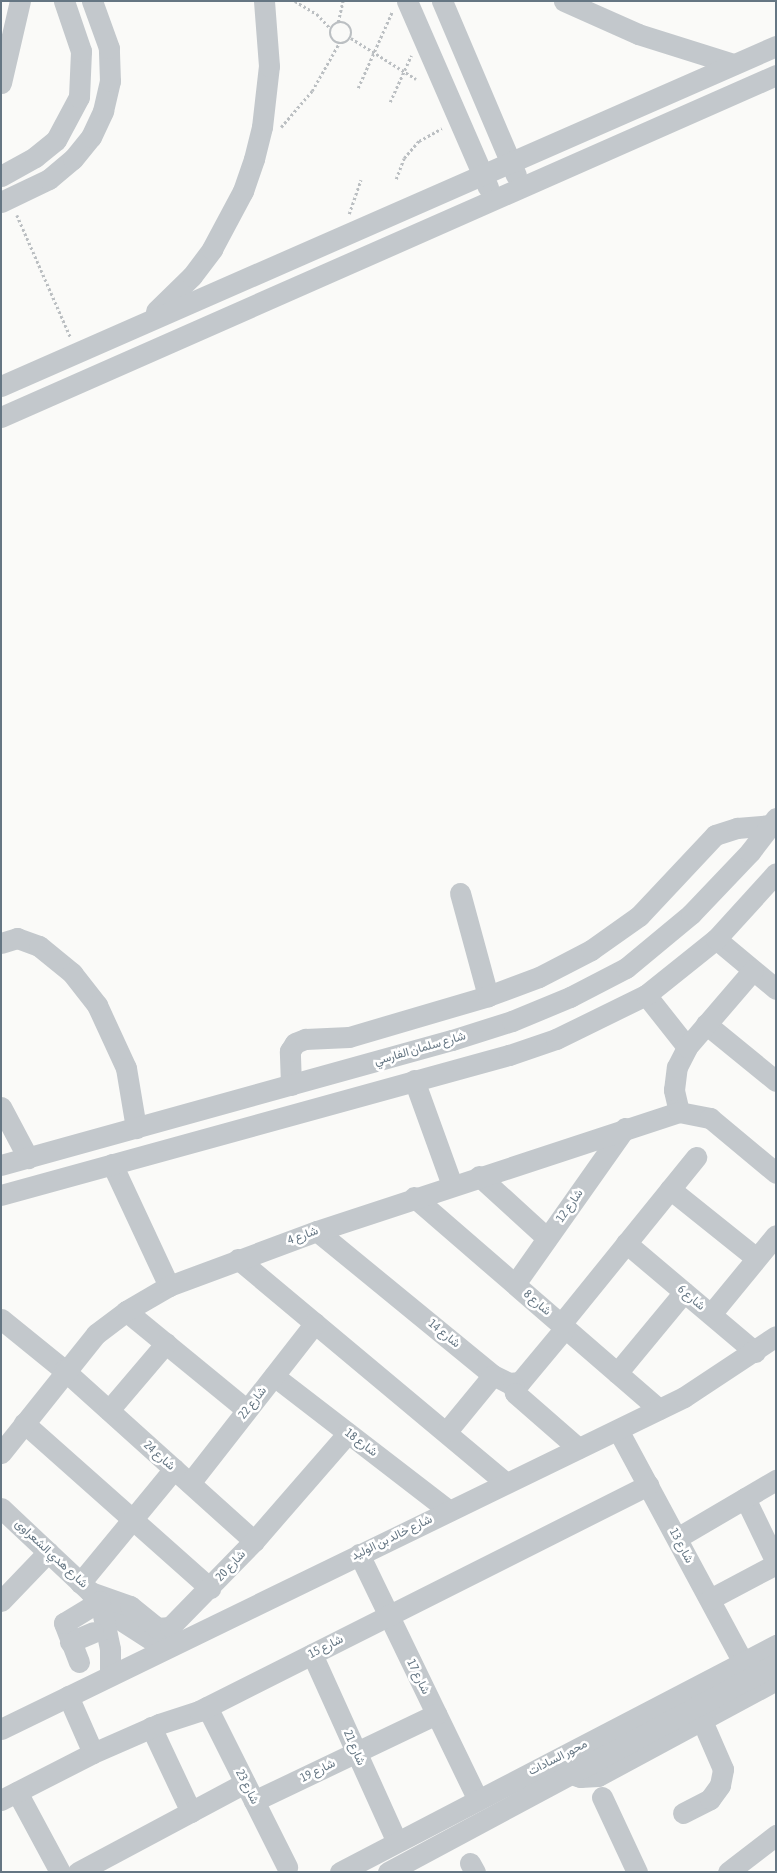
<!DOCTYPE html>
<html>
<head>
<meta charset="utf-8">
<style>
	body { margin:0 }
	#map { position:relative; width:777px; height:1873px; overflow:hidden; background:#fafaf8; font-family:"Asap Condensed",Vazirmatn,sans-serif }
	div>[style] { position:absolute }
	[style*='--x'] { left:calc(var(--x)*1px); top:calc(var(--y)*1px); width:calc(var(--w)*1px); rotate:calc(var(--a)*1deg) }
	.path>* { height:2.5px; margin-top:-1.25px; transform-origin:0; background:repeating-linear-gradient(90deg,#bbbfc2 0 2.5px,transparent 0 5px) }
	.path>.ring { margin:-1.25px; padding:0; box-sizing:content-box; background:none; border:2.5px solid #bbbfc2; border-radius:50% }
	.minor>* { height:21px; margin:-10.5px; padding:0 10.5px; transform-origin:10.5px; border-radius:10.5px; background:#c3c8cc }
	span { translate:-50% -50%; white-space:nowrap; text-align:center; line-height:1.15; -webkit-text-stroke:5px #fff; paint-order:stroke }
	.street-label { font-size:12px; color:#657683 }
	.frame { position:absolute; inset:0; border:2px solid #657683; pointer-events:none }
</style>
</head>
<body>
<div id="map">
	<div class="path">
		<i style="--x:295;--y:1;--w:26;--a:31"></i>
		<i style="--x:317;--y:14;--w:19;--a:47"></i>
		<i class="ring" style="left:330px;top:22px;width:19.5px;height:19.5px"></i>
		<i style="--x:338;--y:22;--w:22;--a:-77"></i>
		<i style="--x:351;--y:38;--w:77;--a:32.2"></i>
		<i style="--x:358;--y:88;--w:83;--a:-65.9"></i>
		<i style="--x:390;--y:102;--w:51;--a:-65.5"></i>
		<i style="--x:281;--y:127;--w:48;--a:-49.3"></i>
		<i style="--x:312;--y:91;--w:53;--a:-60.5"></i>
		<i style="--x:396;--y:179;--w:22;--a:-69"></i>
		<i style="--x:404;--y:158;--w:23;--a:-49"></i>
		<i style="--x:419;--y:141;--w:26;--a:-29"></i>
		<i style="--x:349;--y:214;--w:36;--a:-71"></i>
		<i style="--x:17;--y:215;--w:134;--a:66.3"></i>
	</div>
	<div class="minor">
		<i style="--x:407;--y:1;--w:203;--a:66.5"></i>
		<i style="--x:442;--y:1;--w:189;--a:67"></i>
		<i style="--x:564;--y:1;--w:81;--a:24"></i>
		<i style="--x:638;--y:34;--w:100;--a:17.5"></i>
		<i style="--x:1;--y:83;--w:84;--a:-77"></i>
		<i style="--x:1;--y:176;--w:39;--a:-29"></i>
		<i style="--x:35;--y:157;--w:27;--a:-39"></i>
		<i style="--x:56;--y:140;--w:49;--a:-61.9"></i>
		<i style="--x:79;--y:97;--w:46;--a:-87.5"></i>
		<i style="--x:81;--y:51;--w:53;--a:-108.8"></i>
		<i style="--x:1;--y:202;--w:53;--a:-25.6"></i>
		<i style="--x:49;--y:179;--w:31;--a:-40"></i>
		<i style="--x:73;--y:159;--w:28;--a:-51"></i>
		<i style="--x:91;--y:137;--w:29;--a:-65"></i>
		<i style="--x:103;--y:111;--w:31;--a:-77"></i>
		<i style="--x:110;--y:81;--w:33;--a:-92"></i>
		<i style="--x:109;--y:48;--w:50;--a:-109.9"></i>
		<i style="--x:156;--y:311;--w:50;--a:-44.2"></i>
		<i style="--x:192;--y:276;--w:34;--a:-53"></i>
		<i style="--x:212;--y:249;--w:66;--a:-61.9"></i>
		<i style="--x:243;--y:191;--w:34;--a:-71"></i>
		<i style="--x:254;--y:159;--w:33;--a:-76"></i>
		<i style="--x:262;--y:127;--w:61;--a:-83.5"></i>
		<i style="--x:269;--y:66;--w:65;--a:-94.4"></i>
		<i style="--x:1;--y:386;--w:846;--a:-23.69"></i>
		<i style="--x:1;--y:417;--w:847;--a:-23.81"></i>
		<i style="--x:460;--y:893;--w:107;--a:74.8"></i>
		<i style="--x:716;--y:939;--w:78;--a:39.8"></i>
		<i style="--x:1;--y:943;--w:17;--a:-17"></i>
		<i style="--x:17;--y:938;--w:23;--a:20"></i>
		<i style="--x:39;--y:946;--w:43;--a:39.3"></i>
		<i style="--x:72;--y:973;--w:41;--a:52"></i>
		<i style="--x:97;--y:1005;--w:69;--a:65.3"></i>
		<i style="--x:126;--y:1068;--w:61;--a:80.5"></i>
		<i style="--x:646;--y:995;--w:66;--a:51.7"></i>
		<i style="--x:706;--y:1024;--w:90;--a:39.2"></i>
		<i style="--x:414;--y:1080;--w:112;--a:70.1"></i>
		<i style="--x:291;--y:1085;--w:34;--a:-92"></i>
		<i style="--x:290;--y:1051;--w:9;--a:-58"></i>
		<i style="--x:295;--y:1043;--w:11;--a:-22"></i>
		<i style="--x:305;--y:1039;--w:44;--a:-2.6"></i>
		<i style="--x:349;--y:1037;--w:145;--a:-16.4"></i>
		<i style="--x:488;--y:996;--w:54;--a:-20.4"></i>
		<i style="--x:539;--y:977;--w:59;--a:-27.4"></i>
		<i style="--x:591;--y:950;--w:59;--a:-35.3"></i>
		<i style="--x:639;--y:916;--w:111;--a:-46.8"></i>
		<i style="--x:715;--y:835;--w:23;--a:-18"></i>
		<i style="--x:737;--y:828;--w:34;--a:-5"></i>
		<i style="--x:1;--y:1107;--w:58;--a:62.1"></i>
		<i style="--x:679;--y:1112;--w:23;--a:-103"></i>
		<i style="--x:674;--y:1090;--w:23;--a:-83"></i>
		<i style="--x:677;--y:1067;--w:22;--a:-63"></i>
		<i style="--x:687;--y:1047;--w:101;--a:-49.4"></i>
		<i style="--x:112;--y:1164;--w:135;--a:65"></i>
		<i style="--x:1;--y:1165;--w:468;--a:-15.5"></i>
		<i style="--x:452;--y:1040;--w:63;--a:-17.6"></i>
		<i style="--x:512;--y:1021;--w:63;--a:-22.5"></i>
		<i style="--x:570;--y:997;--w:63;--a:-27.4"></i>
		<i style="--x:626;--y:968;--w:85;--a:-39.7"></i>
		<i style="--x:691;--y:914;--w:86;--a:-46.4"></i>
		<i style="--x:750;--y:852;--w:43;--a:-52.6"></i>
		<i style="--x:479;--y:1176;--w:92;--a:42.4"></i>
		<i style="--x:670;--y:1189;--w:110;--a:38.7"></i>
		<i style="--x:1;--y:1195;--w:527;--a:-15.41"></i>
		<i style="--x:509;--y:1055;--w:50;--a:-18.8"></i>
		<i style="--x:556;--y:1039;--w:100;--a:-26.1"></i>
		<i style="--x:646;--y:995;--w:90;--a:-38.7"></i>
		<i style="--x:716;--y:939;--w:89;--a:-47.7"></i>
		<i style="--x:414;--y:1197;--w:324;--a:40.9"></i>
		<i style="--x:317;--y:1231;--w:227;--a:39.3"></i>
		<i style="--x:493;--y:1375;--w:18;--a:27"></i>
		<i style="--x:509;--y:1383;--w:11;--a:-5"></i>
		<i style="--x:520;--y:1382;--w:70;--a:-50.2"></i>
		<i style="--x:626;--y:1243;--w:169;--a:40.2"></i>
		<i style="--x:238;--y:1259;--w:349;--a:39.9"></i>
		<i style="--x:515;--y:1284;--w:191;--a:-54.8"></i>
		<i style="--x:126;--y:1311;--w:156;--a:39.3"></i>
		<i style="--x:711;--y:1314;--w:102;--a:-50.6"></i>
		<i style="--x:1;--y:1319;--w:81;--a:39"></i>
		<i style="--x:64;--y:1370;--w:256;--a:42"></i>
		<i style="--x:561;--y:1324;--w:215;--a:-51"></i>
		<i style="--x:617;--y:1373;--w:105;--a:-50.4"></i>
		<i style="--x:274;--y:1376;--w:221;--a:37.6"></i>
		<i style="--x:513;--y:1385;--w:8;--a:76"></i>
		<i style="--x:515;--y:1393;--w:84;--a:41.1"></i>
		<i style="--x:109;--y:1410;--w:88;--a:-49.6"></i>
		<i style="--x:24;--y:1423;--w:249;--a:41.6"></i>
		<i style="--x:618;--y:1430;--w:264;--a:61.7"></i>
		<i style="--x:447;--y:1431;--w:72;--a:-50.6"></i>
		<i style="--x:1;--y:1453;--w:152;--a:-51.4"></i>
		<i style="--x:96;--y:1334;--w:38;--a:-37"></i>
		<i style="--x:126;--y:1311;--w:50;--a:-30.2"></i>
		<i style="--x:169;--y:1286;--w:158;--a:-20.4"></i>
		<i style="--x:317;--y:1231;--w:381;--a:-18.2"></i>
		<i style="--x:679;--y:1112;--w:32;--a:11"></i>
		<i style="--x:710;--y:1118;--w:86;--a:39.8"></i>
		<i style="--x:190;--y:1483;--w:203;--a:-52"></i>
		<i style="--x:745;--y:1498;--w:71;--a:64.2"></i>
		<i style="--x:1;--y:1508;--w:162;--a:43.2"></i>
		<i style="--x:119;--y:1619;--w:54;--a:32.8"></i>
		<i style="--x:677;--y:1538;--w:115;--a:-30.4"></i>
		<i style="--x:359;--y:1554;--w:273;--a:64.2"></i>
		<i style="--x:80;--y:1583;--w:148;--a:-50.5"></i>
		<i style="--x:90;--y:1592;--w:42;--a:19.3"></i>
		<i style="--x:130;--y:1606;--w:35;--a:39"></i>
		<i style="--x:157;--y:1628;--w:13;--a:-4"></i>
		<i style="--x:170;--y:1627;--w:120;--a:-45.7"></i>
		<i style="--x:254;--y:1541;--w:143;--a:-49"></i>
		<i style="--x:710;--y:1599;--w:75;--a:-27.9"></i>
		<i style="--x:1;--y:1601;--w:68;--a:-46.2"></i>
		<i style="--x:100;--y:1601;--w:49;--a:78.2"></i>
		<i style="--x:110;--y:1649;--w:25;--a:90"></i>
		<i style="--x:70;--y:1642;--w:25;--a:-23"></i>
		<i style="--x:312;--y:1654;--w:206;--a:65.7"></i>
		<i style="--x:79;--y:1662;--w:42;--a:-111"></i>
		<i style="--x:64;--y:1623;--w:42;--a:-31.4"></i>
		<i style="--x:68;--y:1696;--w:62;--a:66.3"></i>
		<i style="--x:207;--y:1707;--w:179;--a:63.4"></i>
		<i style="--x:151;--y:1727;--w:94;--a:64.8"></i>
		<i style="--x:1;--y:1729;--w:759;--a:-25.92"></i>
		<i style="--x:684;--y:1397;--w:110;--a:-33.5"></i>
		<i style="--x:568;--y:1773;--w:13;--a:18"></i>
		<i style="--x:580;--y:1777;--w:18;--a:-3"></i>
		<i style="--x:598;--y:1776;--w:202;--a:-28.3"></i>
		<i style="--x:17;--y:1792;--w:91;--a:61.7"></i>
		<i style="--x:602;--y:1797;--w:83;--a:65"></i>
		<i style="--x:1;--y:1800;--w:103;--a:-27.1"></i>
		<i style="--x:93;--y:1753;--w:72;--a:-23.7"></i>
		<i style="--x:159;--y:1724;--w:42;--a:-18"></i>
		<i style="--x:199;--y:1711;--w:503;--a:-26.72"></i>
		<i style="--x:254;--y:1801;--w:202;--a:-25.5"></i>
		<i style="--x:683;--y:1813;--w:30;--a:-27"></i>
		<i style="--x:710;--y:1799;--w:17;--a:-54"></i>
		<i style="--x:720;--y:1785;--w:16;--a:-79"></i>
		<i style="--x:723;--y:1769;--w:68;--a:-113.5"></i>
		<i style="--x:470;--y:1863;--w:10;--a:61"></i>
		<i style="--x:78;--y:1872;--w:189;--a:-28.1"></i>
		<i style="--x:340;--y:1872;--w:492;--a:-27.5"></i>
		<i style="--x:388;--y:1872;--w:440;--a:-28.2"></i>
		<i style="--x:728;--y:1872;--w:61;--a:-37.6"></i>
	</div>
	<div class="street-label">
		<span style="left:420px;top:1049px;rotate:-16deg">شارع سلمان الفارسي</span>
		<span style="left:570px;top:1206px;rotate:-55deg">شارع 12</span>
		<span style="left:303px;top:1236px;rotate:-20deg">شارع 4</span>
		<span style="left:691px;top:1298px;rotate:40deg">شارع 6</span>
		<span style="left:537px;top:1303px;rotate:41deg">شارع 8</span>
		<span style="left:444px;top:1334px;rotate:39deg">شارع 14</span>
		<span style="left:253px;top:1403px;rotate:-52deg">شارع 22</span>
		<span style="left:361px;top:1443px;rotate:37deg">شارع 18</span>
		<span style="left:159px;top:1456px;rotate:42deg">شارع 24</span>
		<span style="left:392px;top:1538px;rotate:-26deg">شارع خالد بن الوليد</span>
		<span style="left:681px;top:1546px;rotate:62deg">شارع 13</span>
		<span style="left:51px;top:1554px;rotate:43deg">شارع هدي الشعراوى</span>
		<span style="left:231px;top:1566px;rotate:-47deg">شارع 20</span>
		<span style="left:326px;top:1647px;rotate:-27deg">شارع 15</span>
		<span style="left:418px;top:1677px;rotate:64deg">شارع 17</span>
		<span style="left:354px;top:1748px;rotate:66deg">شارع 21</span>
		<span style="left:558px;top:1758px;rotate:-27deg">محور السادات</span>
		<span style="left:318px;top:1771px;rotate:-26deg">شارع 19</span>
		<span style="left:247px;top:1787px;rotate:63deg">شارع 23</span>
	</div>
	<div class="frame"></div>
</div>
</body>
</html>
